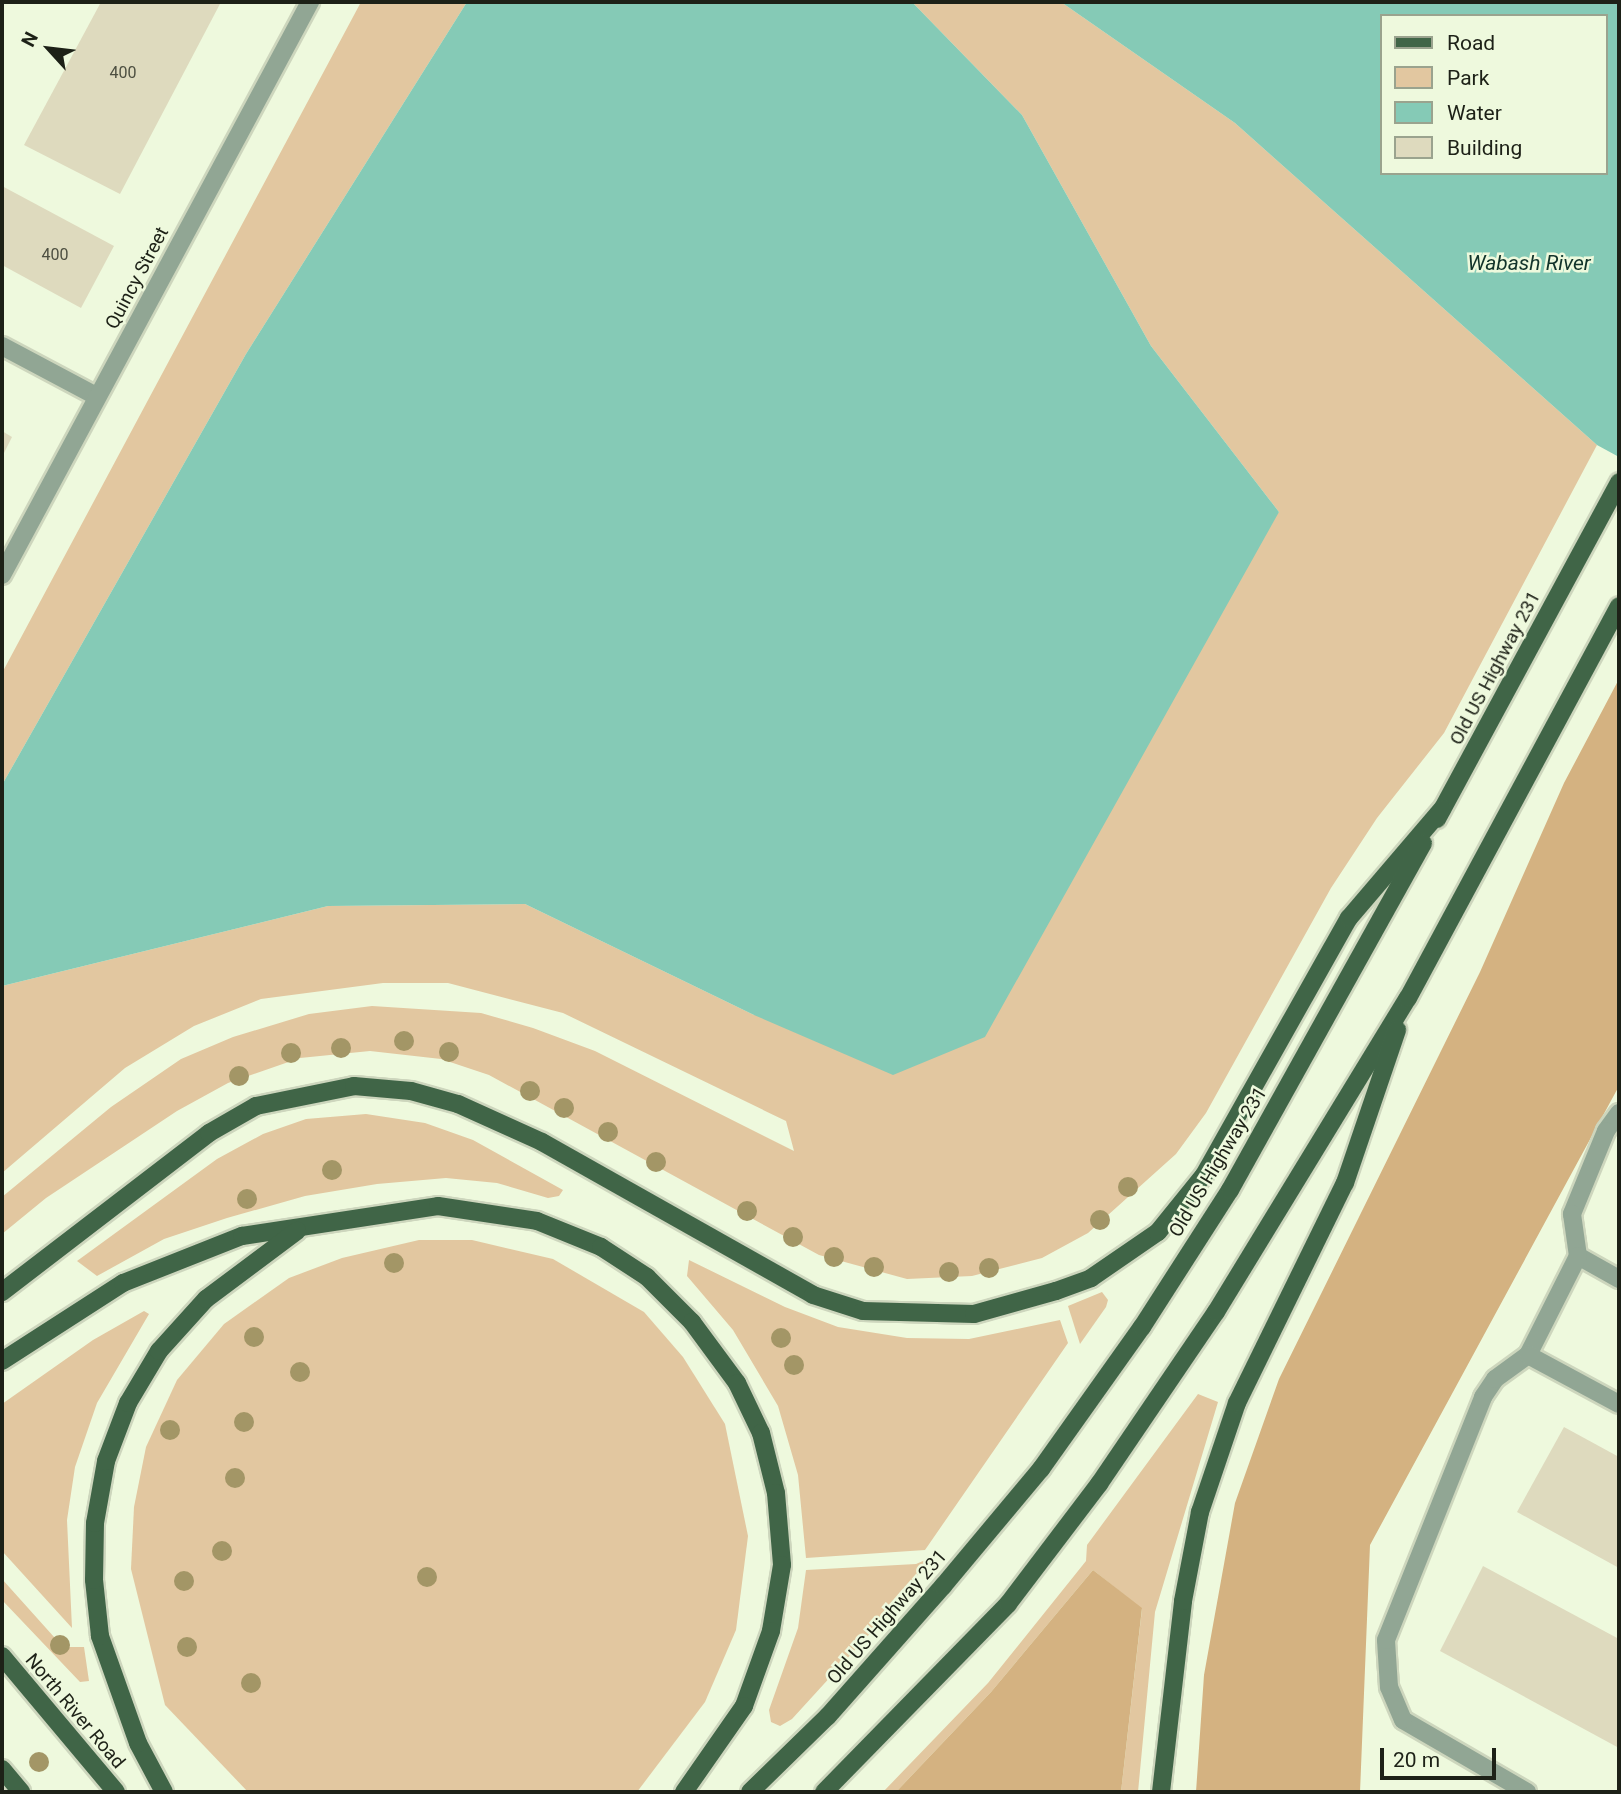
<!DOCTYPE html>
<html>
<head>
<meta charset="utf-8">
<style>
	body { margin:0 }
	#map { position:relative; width:1621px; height:1794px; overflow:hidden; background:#eef9dd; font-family:Roboto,sans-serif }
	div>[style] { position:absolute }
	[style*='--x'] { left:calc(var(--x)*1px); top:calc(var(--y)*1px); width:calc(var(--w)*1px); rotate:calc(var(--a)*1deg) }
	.green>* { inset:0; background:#e2c7a0 }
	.forest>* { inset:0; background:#d4b281 }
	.water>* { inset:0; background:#85cab6 }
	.building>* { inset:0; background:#dedabe }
	.roads { filter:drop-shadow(2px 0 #cdd6bd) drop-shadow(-2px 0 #cdd6bd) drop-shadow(0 2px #cdd6bd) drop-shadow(0 -2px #cdd6bd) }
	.minor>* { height:18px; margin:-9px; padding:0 9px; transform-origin:9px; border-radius:9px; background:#91a694 }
	.major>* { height:18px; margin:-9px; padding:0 9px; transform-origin:9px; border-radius:9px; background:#406547 }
	.trees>* { width:20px; height:20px; margin:-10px; border-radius:50%; background:#a39666 }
	span { translate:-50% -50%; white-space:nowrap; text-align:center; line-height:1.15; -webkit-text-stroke:5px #eef9dd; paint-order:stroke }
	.number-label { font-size:16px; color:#4d4f41 }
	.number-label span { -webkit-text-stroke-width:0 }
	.street-label { font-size:19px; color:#1d2117 }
	.water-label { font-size:21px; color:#11332a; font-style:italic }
	.frame { position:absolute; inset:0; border:4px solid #1d2117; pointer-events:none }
	.legend { position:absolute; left:1380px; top:14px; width:228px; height:161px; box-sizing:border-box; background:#eef9dd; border:2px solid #9aa38e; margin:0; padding:9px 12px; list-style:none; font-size:21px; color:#1d2117 }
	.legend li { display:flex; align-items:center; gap:14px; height:35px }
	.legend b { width:35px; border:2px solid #9aa38e }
	.north { position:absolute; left:14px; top:14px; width:70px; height:70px; -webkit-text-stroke:5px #eef9dd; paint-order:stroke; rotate:297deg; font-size:19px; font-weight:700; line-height:28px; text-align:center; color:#1d2117 }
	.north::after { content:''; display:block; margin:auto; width:24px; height:32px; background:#1d2117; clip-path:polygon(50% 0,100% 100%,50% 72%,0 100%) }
	.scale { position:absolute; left:1380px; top:1748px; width:116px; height:32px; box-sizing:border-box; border:4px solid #1d2117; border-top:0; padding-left:9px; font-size:21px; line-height:24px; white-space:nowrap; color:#1d2117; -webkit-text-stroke:5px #eef9dd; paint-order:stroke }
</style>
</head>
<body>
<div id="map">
	<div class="green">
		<i style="clip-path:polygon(361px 2px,467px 2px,246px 354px,2px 785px,2px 673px)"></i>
		<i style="clip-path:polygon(912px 2px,1061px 2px,1235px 123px,1597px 445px,1444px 733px,1377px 818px,1331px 888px,1206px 1113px,1176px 1154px,1088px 1233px,1042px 1258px,972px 1276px,907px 1279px,819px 1255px,489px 1075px,441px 1059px,370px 1051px,300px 1058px,228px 1083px,177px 1111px,46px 1198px,2px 1234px,2px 1197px,111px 1107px,181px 1059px,233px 1037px,309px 1014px,372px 1006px,481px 1013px,533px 1028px,595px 1051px,794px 1151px,786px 1121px,563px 1013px,448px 983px,383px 983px,261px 999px,194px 1026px,125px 1068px,2px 1173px,2px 986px,328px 906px,525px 904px,754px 1015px,1279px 512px,1151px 346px,1022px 115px)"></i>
		<i style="clip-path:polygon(366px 1114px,425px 1123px,473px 1140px,563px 1190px,559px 1196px,548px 1198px,497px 1183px,446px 1178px,377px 1184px,305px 1196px,227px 1218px,164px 1239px,97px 1276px,77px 1261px,217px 1159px,263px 1134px,306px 1119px)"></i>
		<i style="clip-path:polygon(419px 1240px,472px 1240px,553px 1259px,644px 1312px,683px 1357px,725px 1424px,748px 1536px,736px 1630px,705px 1702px,637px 1792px,248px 1792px,165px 1705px,131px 1569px,134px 1507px,146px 1447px,177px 1380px,224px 1324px,289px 1278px,342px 1258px)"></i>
		<i style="clip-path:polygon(689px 1260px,785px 1307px,838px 1327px,907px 1338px,969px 1339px,1060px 1320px,1068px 1343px,925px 1550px,806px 1558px,798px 1475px,778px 1406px,733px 1330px,687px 1276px)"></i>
		<i style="clip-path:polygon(1102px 1292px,1108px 1300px,1106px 1307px,1080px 1344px,1068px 1306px)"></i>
		<i style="clip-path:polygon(144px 1311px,149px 1314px,97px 1403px,75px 1467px,67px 1520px,72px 1628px,2px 1551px,2px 1404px,93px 1340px)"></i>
		<i style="clip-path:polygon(1198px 1394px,1218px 1402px,1155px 1612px,1138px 1792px,1121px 1792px,1142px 1609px,1093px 1570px,991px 1692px,896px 1792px,883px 1792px,988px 1683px,1086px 1561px,1087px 1545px)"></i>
		<i style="clip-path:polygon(930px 1558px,896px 1605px,792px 1719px,780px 1726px,771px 1722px,769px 1710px,798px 1628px,806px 1570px,916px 1564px)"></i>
		<i style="clip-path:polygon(2px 1579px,63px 1647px,84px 1647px,89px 1681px,80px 1682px,2px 1600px)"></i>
	</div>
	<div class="forest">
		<i style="clip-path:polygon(1619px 679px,1619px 1086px,1370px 1545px,1360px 1792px,1196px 1792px,1204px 1675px,1235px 1503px,1279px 1379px,1480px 972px,1564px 783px)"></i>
		<i style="clip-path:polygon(1093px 1570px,1142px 1608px,1121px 1792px,896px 1792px,991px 1692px)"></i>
	</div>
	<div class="water">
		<i style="clip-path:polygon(467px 2px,912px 2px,1022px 115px,1151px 346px,1279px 512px,985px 1037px,893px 1075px,754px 1015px,525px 904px,328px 906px,2px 986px,2px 785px,246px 354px)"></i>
		<i style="clip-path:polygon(evenodd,1061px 2px,1619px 2px,1619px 457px,1597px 445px,1235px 123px,1061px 2px,1381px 16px,1605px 16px,1605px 173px,1381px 173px,1381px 16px)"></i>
	</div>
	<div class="building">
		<i style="clip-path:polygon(101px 2px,221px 2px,120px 194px,24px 145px)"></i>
		<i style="clip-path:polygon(2px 186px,114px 246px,81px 308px,2px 265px)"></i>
		<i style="clip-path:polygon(2px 431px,12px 437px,2px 457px)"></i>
		<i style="clip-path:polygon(1564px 1427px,1619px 1457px,1619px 1568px,1517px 1512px)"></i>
		<i style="clip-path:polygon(1483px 1566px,1619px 1639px,1619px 1748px,1440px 1651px)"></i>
	</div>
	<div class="roads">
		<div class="minor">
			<i style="--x:2;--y:346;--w:106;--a:28"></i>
			<i style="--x:2;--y:575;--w:651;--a:-61.74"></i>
			<i style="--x:1619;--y:1113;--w:22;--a:126"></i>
			<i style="--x:1606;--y:1131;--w:90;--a:112.3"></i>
			<i style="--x:1572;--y:1214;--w:42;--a:81.9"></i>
			<i style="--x:1578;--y:1256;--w:47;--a:29.3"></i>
			<i style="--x:1528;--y:1355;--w:111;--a:-63.2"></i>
			<i style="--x:1527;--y:1792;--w:143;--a:-149.9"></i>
			<i style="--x:1403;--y:1720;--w:36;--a:-113"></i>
			<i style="--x:1389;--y:1687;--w:47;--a:-93.7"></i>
			<i style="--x:1386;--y:1640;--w:262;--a:-68.2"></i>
			<i style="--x:1483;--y:1397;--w:22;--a:-56"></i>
			<i style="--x:1495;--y:1379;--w:41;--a:-36"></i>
			<i style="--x:1528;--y:1355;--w:103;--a:28.3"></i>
		</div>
		<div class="major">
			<i style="--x:1437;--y:819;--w:383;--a:-61.6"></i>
			<i style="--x:2;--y:1292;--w:261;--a:-37.5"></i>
			<i style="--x:209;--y:1133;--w:54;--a:-29.9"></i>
			<i style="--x:256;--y:1106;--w:100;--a:-11.5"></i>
			<i style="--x:354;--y:1086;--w:57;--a:5"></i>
			<i style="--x:411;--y:1091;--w:49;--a:15.5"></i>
			<i style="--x:458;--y:1104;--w:92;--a:24.3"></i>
			<i style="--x:542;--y:1142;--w:311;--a:29.4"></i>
			<i style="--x:813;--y:1295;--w:52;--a:17.7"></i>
			<i style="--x:863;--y:1311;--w:111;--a:1.5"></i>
			<i style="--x:974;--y:1314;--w:85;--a:-15.7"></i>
			<i style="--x:1056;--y:1291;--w:37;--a:-20"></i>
			<i style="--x:1091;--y:1278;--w:81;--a:-34.5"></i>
			<i style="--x:1158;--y:1232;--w:73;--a:-51.1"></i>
			<i style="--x:1204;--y:1175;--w:295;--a:-60.6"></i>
			<i style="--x:1349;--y:918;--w:143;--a:-49.5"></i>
			<i style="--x:2;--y:1361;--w:144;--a:-32.8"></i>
			<i style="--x:123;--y:1283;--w:128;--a:-21.6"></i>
			<i style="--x:242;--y:1236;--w:198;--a:-8.7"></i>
			<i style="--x:438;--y:1206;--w:100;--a:8.6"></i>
			<i style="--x:537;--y:1221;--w:69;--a:22.1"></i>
			<i style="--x:601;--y:1247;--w:55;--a:33.1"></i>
			<i style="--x:647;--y:1277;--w:64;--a:45"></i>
			<i style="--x:692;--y:1322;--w:76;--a:53.6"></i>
			<i style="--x:737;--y:1383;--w:55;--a:64.4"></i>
			<i style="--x:761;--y:1433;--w:62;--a:76"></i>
			<i style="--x:776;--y:1493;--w:72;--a:85.2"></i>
			<i style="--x:782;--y:1565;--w:67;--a:99.5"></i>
			<i style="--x:771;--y:1631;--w:80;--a:109.8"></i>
			<i style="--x:744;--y:1706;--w:105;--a:124.9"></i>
			<i style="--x:2;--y:1656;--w:177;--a:50"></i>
			<i style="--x:2;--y:1769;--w:30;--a:50"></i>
			<i style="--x:164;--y:1792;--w:55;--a:-118"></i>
			<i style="--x:138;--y:1743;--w:114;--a:-109.6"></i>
			<i style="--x:100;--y:1636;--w:56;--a:-96.1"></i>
			<i style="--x:94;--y:1580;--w:57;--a:-89"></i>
			<i style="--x:95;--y:1523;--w:63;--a:-79.9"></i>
			<i style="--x:106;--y:1461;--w:62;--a:-69.2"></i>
			<i style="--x:128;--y:1403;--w:61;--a:-59.2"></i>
			<i style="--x:159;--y:1351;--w:70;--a:-47.9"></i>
			<i style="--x:206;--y:1299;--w:114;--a:-36.8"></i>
			<i style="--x:750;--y:1792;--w:109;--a:-44.3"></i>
			<i style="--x:828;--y:1716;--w:174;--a:-48.5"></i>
			<i style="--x:943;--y:1586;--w:153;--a:-50.1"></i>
			<i style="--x:1041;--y:1469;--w:174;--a:-54.6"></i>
			<i style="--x:1142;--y:1327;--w:163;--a:-57.3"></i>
			<i style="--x:1230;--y:1190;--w:397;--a:-60.9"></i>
			<i style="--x:824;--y:1792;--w:263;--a:-45.6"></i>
			<i style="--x:1008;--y:1604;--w:151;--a:-52.8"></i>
			<i style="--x:1099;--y:1484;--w:208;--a:-55.8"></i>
			<i style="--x:1216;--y:1312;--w:368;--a:-58.6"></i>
			<i style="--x:1408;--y:998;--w:445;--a:-61.7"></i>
			<i style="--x:1161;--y:1792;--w:192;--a:-83.4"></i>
			<i style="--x:1183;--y:1601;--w:91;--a:-79.2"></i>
			<i style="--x:1200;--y:1512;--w:115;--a:-71.3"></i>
			<i style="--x:1237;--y:1403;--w:245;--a:-63.9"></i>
			<i style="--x:1345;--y:1183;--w:162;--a:-71.2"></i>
		</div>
	</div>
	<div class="trees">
		<i style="left:404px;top:1041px"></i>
		<i style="left:341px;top:1048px"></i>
		<i style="left:449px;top:1052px"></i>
		<i style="left:291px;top:1053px"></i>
		<i style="left:239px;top:1076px"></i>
		<i style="left:530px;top:1091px"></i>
		<i style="left:564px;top:1108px"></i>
		<i style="left:608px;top:1132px"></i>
		<i style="left:656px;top:1162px"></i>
		<i style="left:332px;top:1170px"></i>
		<i style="left:1128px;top:1187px"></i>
		<i style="left:247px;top:1199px"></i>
		<i style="left:747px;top:1211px"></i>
		<i style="left:1100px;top:1220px"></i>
		<i style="left:793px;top:1237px"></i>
		<i style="left:834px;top:1257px"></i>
		<i style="left:394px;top:1263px"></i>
		<i style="left:874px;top:1267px"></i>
		<i style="left:989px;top:1268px"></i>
		<i style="left:949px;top:1272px"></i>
		<i style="left:254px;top:1337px"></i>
		<i style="left:781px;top:1338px"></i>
		<i style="left:794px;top:1365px"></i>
		<i style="left:300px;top:1372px"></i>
		<i style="left:244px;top:1422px"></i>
		<i style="left:170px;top:1430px"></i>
		<i style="left:235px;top:1478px"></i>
		<i style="left:222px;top:1551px"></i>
		<i style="left:427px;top:1577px"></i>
		<i style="left:184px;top:1581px"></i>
		<i style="left:60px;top:1645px"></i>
		<i style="left:187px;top:1647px"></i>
		<i style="left:251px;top:1683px"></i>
		<i style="left:39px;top:1762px"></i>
	</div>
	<div class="number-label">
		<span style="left:123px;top:73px">400</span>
		<span style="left:55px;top:255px">400</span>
	</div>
	<div class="street-label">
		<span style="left:137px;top:278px;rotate:-62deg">Quincy Street</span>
		<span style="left:1495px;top:668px;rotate:-62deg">Old US Highway 231</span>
		<span style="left:1218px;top:1162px;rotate:-59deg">Old US Highway 231</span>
		<span style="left:887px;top:1617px;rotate:-49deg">Old US Highway 231</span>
		<span style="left:75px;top:1711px;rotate:50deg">North River Road</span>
	</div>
	<div class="water-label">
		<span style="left:1529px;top:263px">Wabash River</span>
	</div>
	<div class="frame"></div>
	<ul class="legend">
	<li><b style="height:9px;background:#406547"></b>Road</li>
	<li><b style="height:19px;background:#e2c7a0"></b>Park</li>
	<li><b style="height:19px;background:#85cab6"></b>Water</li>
	<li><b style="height:19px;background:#dedabe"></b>Building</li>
	</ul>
	<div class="north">N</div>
	<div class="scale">20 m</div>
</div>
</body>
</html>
